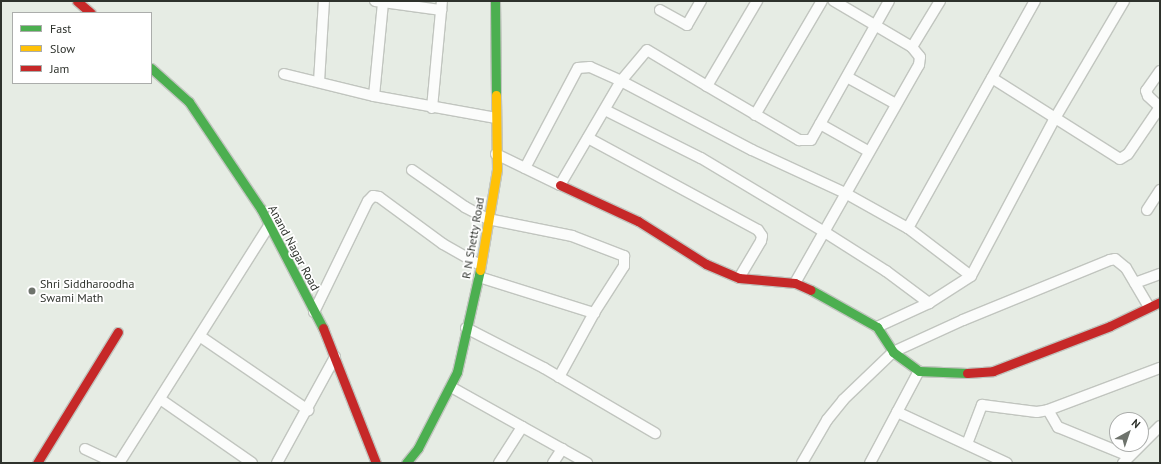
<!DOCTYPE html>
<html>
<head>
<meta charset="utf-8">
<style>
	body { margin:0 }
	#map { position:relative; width:1161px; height:464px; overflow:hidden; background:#e6ece4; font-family:"PT Sans",sans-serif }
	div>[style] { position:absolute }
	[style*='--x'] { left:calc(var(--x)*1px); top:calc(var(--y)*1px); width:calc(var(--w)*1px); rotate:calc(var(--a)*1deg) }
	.roads { filter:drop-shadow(1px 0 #c1c5bf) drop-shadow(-1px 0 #c1c5bf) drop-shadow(0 1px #c1c5bf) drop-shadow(0 -1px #c1c5bf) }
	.street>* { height:10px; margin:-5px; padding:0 5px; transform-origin:5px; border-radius:5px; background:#fbfcfb }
	.fast>* { height:9px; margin:-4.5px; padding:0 4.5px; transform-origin:4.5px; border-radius:4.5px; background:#4caf50 }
	.slow>* { height:9px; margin:-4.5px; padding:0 4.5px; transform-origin:4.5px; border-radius:4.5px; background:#ffc107 }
	.jam>* { height:9px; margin:-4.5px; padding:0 4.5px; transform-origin:4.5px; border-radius:4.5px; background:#c62828 }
	.dots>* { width:11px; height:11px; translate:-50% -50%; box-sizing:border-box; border:2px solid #fff; border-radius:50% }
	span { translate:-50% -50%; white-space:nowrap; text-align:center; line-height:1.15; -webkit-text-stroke:3.5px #fff; paint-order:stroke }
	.street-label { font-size:12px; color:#2e322c }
	.poi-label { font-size:12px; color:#2e322c }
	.left { translate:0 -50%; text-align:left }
	.frame { position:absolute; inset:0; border:2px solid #2e322c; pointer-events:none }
	.legend { position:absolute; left:12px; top:12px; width:140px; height:72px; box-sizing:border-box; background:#fff; border:1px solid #abadab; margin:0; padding:5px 7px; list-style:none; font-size:12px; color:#2e322c }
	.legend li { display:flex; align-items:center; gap:8px; height:20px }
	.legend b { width:20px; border:1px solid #abadab }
	.north { position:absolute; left:1109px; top:412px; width:40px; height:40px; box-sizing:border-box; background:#fff; border:1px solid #abadab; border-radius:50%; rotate:40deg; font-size:11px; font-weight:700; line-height:16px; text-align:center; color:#2e322c }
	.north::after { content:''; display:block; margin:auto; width:14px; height:18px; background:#6e736c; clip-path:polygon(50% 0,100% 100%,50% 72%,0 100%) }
</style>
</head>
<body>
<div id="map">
	<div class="roads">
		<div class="street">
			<i style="--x:383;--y:2;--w:59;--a:7.9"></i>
			<i style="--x:660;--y:10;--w:31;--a:29"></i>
			<i style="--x:687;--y:25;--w:28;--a:-60"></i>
			<i style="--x:912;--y:47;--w:54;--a:-58.7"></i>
			<i style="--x:1160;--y:71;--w:24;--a:125"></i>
			<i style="--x:1146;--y:91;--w:5;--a:68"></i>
			<i style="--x:1148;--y:96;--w:16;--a:43"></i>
			<i style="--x:284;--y:74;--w:93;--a:13.7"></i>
			<i style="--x:374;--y:96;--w:124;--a:10.2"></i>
			<i style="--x:847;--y:77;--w:56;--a:28.9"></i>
			<i style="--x:992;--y:78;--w:151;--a:32.3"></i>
			<i style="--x:1120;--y:159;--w:9;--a:-32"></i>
			<i style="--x:1128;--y:154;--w:57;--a:-55.8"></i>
			<i style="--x:319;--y:82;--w:81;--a:-86.5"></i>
			<i style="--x:707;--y:86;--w:107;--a:30.4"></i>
			<i style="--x:799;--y:140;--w:12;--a:0"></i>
			<i style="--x:811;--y:140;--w:159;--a:-60.7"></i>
			<i style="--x:374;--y:96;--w:94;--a:-84.5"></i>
			<i style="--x:383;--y:2;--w:8;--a:-173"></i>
			<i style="--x:432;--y:108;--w:107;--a:-84.7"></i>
			<i style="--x:605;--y:110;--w:107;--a:26.6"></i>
			<i style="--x:701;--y:158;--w:142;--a:30.9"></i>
			<i style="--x:823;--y:231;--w:75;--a:32.4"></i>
			<i style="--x:886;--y:271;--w:54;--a:36.7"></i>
			<i style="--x:755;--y:115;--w:132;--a:-59.6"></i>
			<i style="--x:820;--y:124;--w:55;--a:29.4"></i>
			<i style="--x:588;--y:138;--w:193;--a:28.4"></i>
			<i style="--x:758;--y:230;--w:7;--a:56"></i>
			<i style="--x:762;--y:236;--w:5;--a:101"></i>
			<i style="--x:761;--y:241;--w:43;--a:120.7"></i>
			<i style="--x:496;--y:154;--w:71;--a:25.8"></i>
			<i style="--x:560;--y:185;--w:121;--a:-59.6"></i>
			<i style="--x:621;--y:81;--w:148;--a:27.8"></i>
			<i style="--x:752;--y:150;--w:102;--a:24.8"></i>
			<i style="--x:845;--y:193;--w:72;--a:29.1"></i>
			<i style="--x:908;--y:228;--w:79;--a:37.3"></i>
			<i style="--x:525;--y:168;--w:113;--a:-62.1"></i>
			<i style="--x:578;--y:68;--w:12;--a:-5"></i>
			<i style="--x:590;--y:67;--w:34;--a:24"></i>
			<i style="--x:621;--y:81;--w:40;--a:-50"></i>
			<i style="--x:647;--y:50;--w:70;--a:31"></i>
			<i style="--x:707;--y:86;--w:99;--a:-59.5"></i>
			<i style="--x:412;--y:170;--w:65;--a:34.9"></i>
			<i style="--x:465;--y:207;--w:26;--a:28"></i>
			<i style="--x:488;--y:219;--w:86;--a:11.4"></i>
			<i style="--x:572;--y:236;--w:56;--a:21"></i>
			<i style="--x:624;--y:256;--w:10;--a:90"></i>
			<i style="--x:624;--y:266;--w:56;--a:122.6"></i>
			<i style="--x:594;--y:313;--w:73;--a:118.7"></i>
			<i style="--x:1147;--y:210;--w:24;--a:-57"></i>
			<i style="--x:908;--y:228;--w:260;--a:-60.8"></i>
			<i style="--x:479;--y:277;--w:121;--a:17.4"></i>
			<i style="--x:795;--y:283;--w:251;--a:-60.4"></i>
			<i style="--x:919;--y:65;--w:8;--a:-83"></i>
			<i style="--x:920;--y:57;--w:13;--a:-129"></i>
			<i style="--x:912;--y:47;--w:91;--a:-149.5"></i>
			<i style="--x:1135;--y:283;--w:27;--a:-20"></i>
			<i style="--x:314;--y:312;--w:123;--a:-64.1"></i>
			<i style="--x:368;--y:201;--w:7;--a:-45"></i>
			<i style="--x:373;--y:196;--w:6;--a:9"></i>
			<i style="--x:379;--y:197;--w:79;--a:36.3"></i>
			<i style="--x:443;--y:244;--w:43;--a:29.6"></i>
			<i style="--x:877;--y:327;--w:57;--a:-24.8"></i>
			<i style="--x:929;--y:303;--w:50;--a:-32.7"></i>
			<i style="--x:971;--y:276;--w:177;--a:-62"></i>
			<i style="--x:1054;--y:120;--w:138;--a:-59.5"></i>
			<i style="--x:466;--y:328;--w:88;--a:27.1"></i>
			<i style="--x:544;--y:368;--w:129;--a:30.4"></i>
			<i style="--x:201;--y:337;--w:130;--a:34.3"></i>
			<i style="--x:451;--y:387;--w:156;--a:29.2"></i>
			<i style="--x:160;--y:399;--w:112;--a:34.8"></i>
			<i style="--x:1048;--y:410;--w:20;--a:60"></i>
			<i style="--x:1058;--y:427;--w:77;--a:22.2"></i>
			<i style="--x:897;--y:412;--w:121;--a:24.9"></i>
			<i style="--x:967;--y:444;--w:42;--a:-69"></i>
			<i style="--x:982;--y:405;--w:55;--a:7.3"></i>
			<i style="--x:1037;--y:412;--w:11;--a:-10"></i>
			<i style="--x:1048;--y:410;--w:120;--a:-20.6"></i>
			<i style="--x:85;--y:449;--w:33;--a:25"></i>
			<i style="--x:119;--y:463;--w:279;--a:-57.7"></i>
			<i style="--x:277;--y:463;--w:121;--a:-61.3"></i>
			<i style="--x:499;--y:463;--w:43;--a:-57.4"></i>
			<i style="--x:553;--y:463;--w:17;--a:-57"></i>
			<i style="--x:802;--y:463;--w:50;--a:-59.8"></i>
			<i style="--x:827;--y:420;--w:26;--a:-51"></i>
			<i style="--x:843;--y:400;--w:69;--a:-43.8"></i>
			<i style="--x:893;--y:352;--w:77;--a:-24.6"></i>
			<i style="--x:963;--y:320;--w:159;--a:-22.2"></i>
			<i style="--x:1110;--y:260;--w:5;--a:-11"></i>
			<i style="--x:1115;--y:259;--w:14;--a:39"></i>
			<i style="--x:1126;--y:268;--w:45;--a:59.5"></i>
			<i style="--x:870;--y:463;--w:104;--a:-62"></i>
			<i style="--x:1123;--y:463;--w:52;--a:-45"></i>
		</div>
		<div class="fast">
			<i style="--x:495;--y:1;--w:94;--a:89.4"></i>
			<i style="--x:151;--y:68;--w:51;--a:41.8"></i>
			<i style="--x:189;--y:102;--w:129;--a:56.1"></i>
			<i style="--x:261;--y:209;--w:134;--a:62.5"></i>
			<i style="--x:811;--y:290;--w:76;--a:29.3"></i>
			<i style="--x:877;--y:327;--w:30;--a:57"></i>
			<i style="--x:893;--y:352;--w:32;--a:36"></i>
			<i style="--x:919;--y:371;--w:48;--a:2.4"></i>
			<i style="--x:406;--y:463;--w:19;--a:-51"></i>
			<i style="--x:418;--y:448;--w:85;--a:-62.8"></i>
			<i style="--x:457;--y:372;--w:105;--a:-77.3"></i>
		</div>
		<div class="slow">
			<i style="--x:480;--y:270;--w:102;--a:-80.4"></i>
			<i style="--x:497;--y:169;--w:74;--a:-90.8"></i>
		</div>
		<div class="jam">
			<i style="--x:77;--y:1;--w:18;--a:41"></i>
			<i style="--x:560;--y:185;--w:86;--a:24.8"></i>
			<i style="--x:638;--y:221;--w:80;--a:32.3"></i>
			<i style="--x:706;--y:264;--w:36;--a:23"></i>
			<i style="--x:739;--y:278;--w:56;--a:5.1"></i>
			<i style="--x:795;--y:283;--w:17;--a:24"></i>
			<i style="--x:323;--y:328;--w:145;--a:68.6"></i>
			<i style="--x:967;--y:373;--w:26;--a:-4"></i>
			<i style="--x:993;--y:371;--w:125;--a:-21"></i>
			<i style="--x:1110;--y:326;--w:55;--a:-25.6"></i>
			<i style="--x:37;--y:463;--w:154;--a:-58.3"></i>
		</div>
	</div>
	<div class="dots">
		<i style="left:32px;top:291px;background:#6e736c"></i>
	</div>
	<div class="street-label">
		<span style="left:473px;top:238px;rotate:-80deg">R N Shetty Road</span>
		<span style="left:294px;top:248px;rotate:62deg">Anand Nagar Road</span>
	</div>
	<div class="poi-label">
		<span class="left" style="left:40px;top:291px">Shri Siddharoodha<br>Swami Math</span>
	</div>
	<div class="frame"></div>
	<ul class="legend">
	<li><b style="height:5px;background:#4caf50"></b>Fast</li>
	<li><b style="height:5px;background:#ffc107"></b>Slow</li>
	<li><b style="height:5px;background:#c62828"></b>Jam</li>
	</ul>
	<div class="north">N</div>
</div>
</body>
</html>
